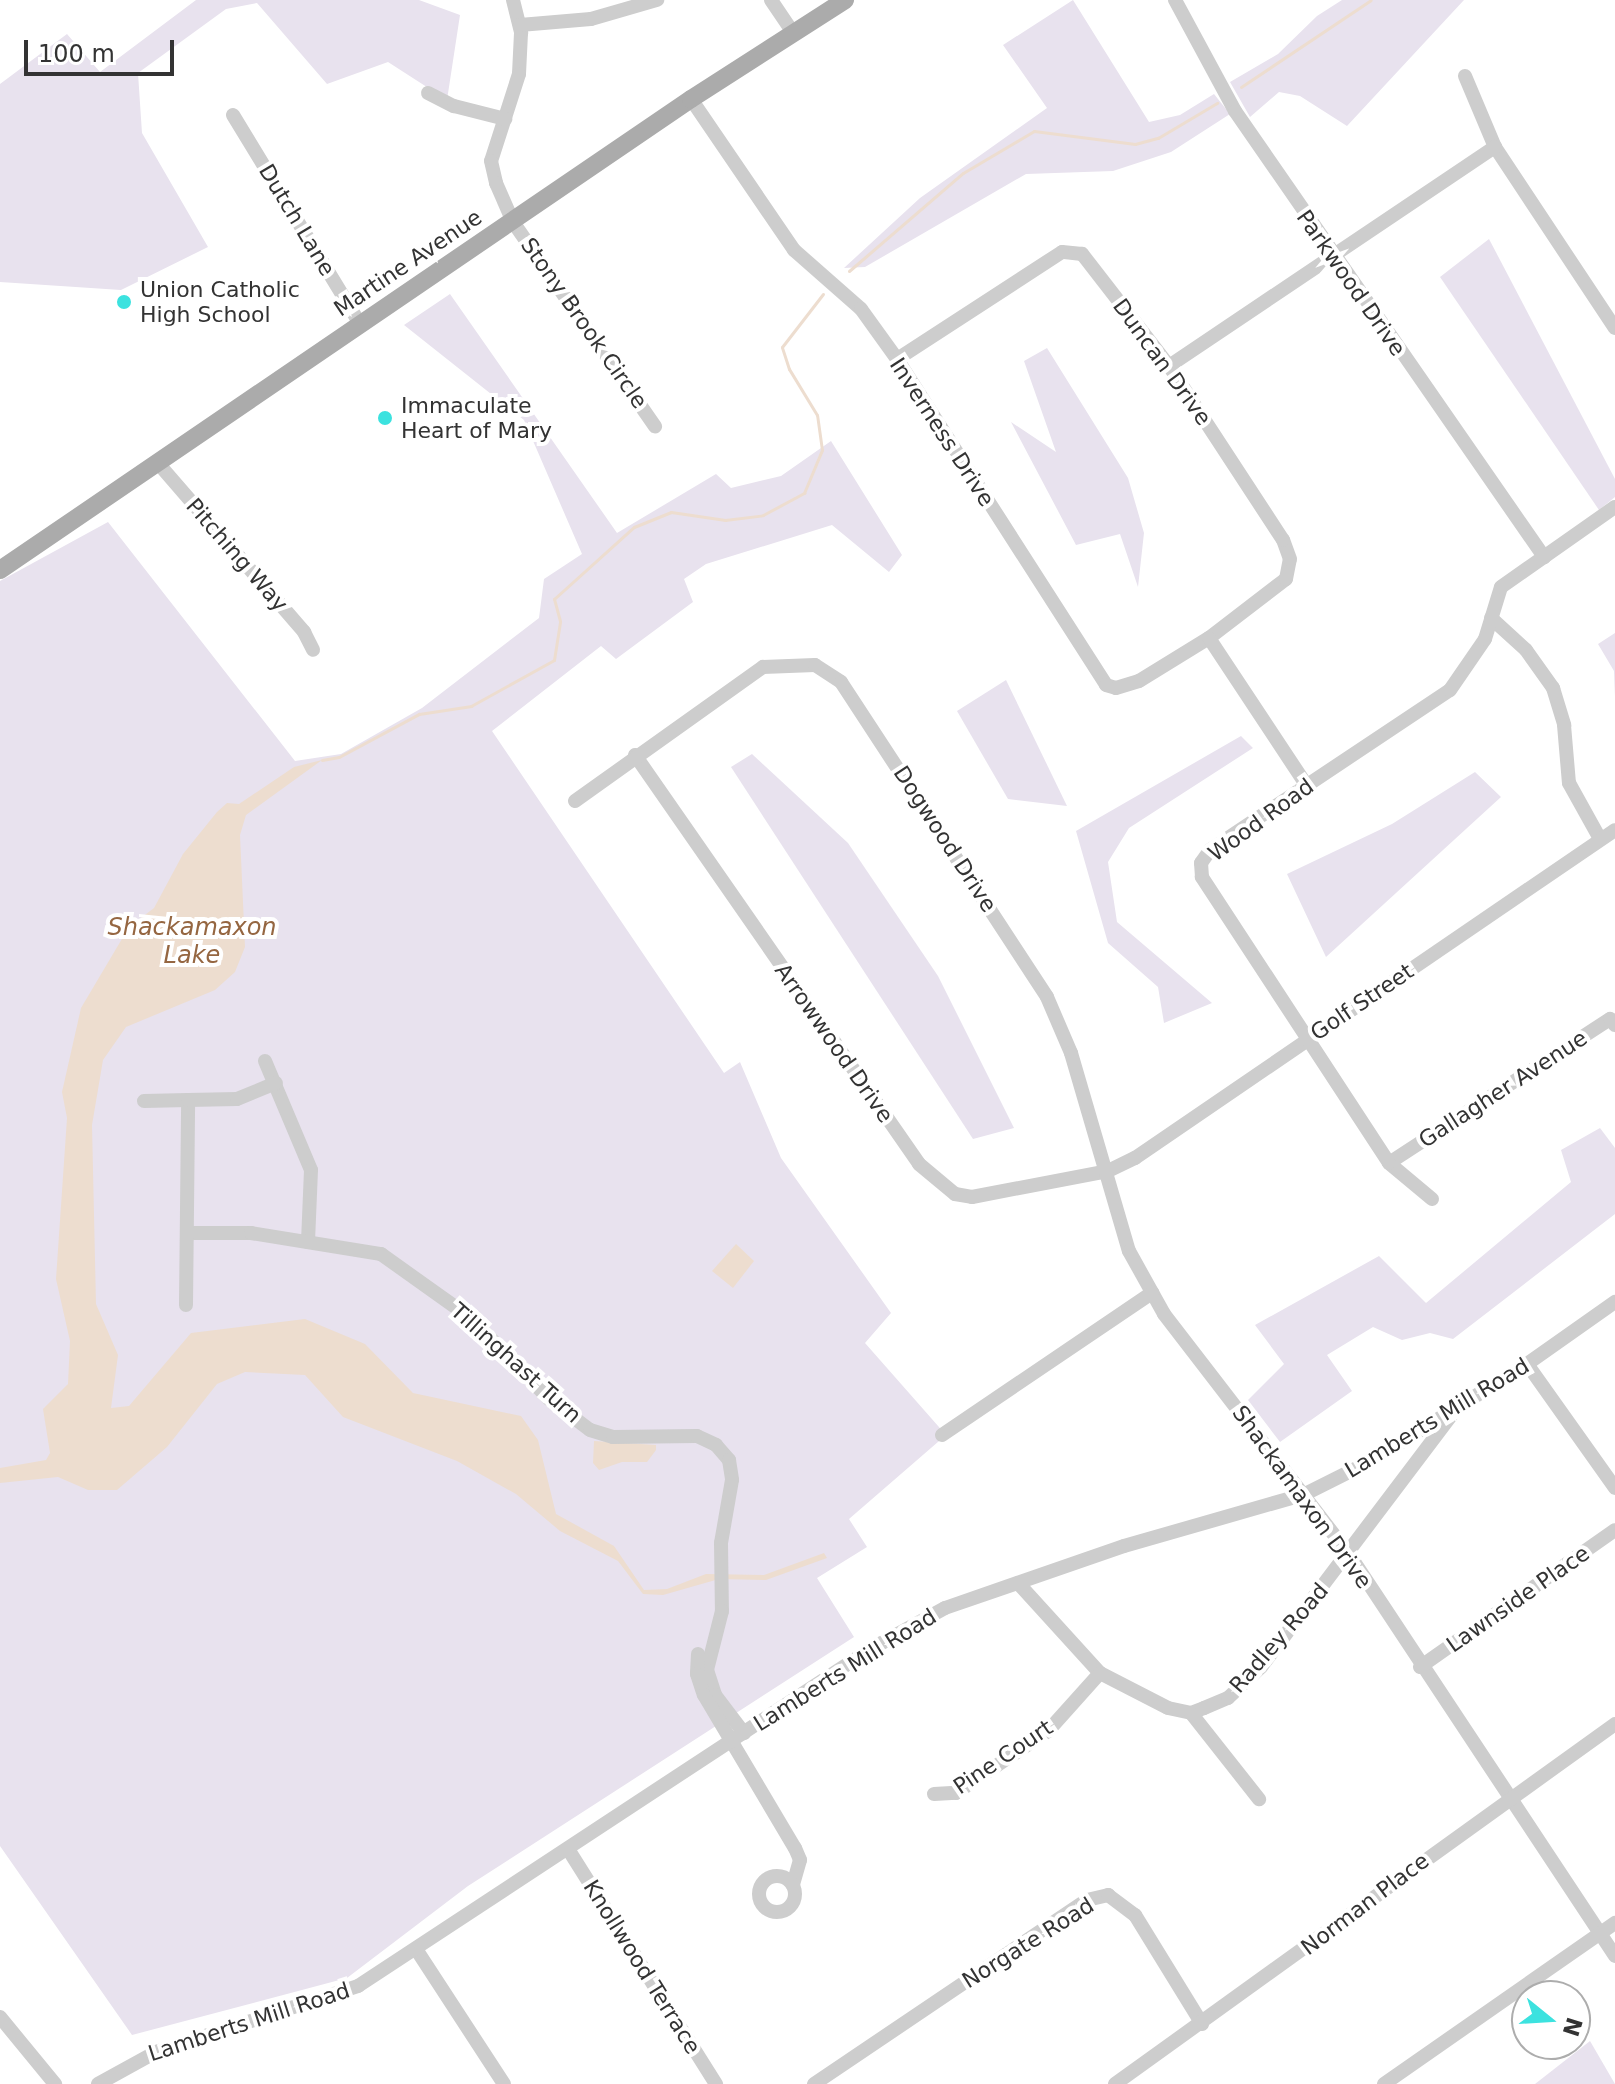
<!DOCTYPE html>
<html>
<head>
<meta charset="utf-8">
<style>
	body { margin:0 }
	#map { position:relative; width:1615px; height:2084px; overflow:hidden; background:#fff; font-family:"DejaVu Sans",sans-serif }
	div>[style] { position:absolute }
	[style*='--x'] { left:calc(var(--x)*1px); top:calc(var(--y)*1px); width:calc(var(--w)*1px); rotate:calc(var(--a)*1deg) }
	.green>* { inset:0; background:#e8e2ee }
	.water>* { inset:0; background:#edddcf }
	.pier>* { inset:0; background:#fff }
	.stream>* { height:3px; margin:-1.5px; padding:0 1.5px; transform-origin:1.5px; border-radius:1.5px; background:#edddcf }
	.minor>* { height:14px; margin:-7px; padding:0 7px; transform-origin:7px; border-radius:7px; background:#cdcdcd }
	.minor>.ring { margin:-7px; padding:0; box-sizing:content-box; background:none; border:14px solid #cdcdcd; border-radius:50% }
	.major>* { height:18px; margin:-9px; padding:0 9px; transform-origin:9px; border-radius:9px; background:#ababab }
	.dots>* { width:22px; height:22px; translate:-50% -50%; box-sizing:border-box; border:4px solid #fff; border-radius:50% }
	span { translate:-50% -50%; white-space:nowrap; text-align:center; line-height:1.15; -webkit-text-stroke:8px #fff; paint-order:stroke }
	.street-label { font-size:22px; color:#333 }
	.poi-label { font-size:22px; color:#333 }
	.left { translate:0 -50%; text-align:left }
	.water-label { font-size:24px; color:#956641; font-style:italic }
	.north { position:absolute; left:1511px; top:1980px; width:80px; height:80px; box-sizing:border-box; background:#fff; border:2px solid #adadad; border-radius:50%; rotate:108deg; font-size:22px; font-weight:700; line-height:32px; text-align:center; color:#333 }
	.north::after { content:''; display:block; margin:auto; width:28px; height:36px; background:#3ce2df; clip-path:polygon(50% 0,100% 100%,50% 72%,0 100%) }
	.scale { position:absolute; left:24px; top:40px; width:150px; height:36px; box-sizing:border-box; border:4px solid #333; border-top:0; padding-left:10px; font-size:24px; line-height:28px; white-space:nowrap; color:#333; -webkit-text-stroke:6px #fff; paint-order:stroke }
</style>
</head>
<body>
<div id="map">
	<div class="green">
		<i style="clip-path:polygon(196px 0,419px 0,460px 15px,447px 100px,388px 62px,327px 84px,257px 3px,226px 9px,138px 73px,142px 133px,208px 247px,121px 290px,0 282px,0 84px,67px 34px,100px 72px)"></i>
		<i style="clip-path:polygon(1073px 0,1149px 122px,1180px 115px,1214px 94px,1230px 114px,1171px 152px,1113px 171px,1026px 174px,865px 267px,844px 268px,920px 198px,1047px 108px,1003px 45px)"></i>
		<i style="clip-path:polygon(1342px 0,1464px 0,1347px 126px,1300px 96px,1279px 92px,1250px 117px,1230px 82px,1278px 54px,1317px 16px)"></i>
		<i style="clip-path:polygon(1489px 239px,1615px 479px,1615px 497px,1599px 510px,1440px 277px)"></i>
		<i style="clip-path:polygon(450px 294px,617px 533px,716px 474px,731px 488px,781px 476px,831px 441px,902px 555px,889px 572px,832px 525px,706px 564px,684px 579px,693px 602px,616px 659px,601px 646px,492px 731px,724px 1073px,740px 1062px,781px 1158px,891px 1313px,865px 1343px,946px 1435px,849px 1519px,867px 1547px,817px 1578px,854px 1637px,468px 1886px,347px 1978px,132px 2035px,0 1846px,0 581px,108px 522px,295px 761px,341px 754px,422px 708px,539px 618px,544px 579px,582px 554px,524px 420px,404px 325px)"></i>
		<i style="clip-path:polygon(1047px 348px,1128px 478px,1144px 533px,1138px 587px,1120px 534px,1076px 545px,1011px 422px,1056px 452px,1024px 361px)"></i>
		<i style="clip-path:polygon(1615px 633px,1615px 697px,1614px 671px,1598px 644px)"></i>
		<i style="clip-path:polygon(1006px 680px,1067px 806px,1008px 799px,957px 711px)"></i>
		<i style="clip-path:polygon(1241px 736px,1253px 748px,1129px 828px,1108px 862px,1117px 922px,1212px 1003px,1164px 1023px,1158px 987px,1108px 943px,1076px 831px)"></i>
		<i style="clip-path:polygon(752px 754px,848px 843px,938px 976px,1014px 1128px,973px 1139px,731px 767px)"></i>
		<i style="clip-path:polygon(1475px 772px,1501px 797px,1326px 957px,1287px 874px,1392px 824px)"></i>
		<i style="clip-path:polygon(1600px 1128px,1615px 1148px,1615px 1214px,1453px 1339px,1430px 1333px,1402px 1340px,1373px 1327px,1327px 1355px,1352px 1391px,1280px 1442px,1248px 1400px,1284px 1364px,1255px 1325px,1379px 1256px,1426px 1303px,1571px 1182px,1561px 1150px)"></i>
		<i style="clip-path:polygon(1590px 2041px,1615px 2084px,1535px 2084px)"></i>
	</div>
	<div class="water">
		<i style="clip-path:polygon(322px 760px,246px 815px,240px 835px,245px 947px,235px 972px,215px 990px,126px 1027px,103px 1060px,92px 1125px,96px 1304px,118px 1355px,111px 1408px,129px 1406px,191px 1333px,305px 1319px,365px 1344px,413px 1393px,521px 1416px,538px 1440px,556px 1514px,614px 1546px,644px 1590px,667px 1589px,706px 1574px,764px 1575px,824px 1553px,827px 1558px,766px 1580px,719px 1579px,663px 1595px,643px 1594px,618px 1561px,560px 1531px,516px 1494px,457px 1461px,343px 1417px,305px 1375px,245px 1372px,217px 1384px,167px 1447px,117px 1490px,88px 1490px,58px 1477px,0 1483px,0 1468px,46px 1460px,50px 1453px,43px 1409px,68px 1384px,70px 1341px,56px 1279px,67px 1118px,62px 1092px,81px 1008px,129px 927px,154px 908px,183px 854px,217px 812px,227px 803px,239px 804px,294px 767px)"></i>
		<i style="clip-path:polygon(736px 1244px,754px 1261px,733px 1288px,712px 1271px)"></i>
		<i style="clip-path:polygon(594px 1441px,656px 1445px,656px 1450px,647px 1462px,622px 1462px,599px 1470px,593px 1463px)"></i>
	</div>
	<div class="pier">
		<i style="clip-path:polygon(139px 914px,247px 925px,248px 929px,139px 917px)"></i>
	</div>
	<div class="stream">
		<i style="--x:1241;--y:87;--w:156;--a:-33.8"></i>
		<i style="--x:849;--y:271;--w:150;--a:-40.7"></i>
		<i style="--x:963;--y:173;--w:82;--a:-30.6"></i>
		<i style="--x:1034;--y:131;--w:102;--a:7.3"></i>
		<i style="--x:1135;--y:144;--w:24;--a:-15"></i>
		<i style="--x:1158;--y:138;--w:69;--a:-30.7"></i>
		<i style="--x:322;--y:760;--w:17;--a:-10"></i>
		<i style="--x:339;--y:757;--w:91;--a:-28.3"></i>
		<i style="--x:419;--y:714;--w:53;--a:-8.7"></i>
		<i style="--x:471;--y:706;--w:95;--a:-29"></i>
		<i style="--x:554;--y:660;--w:39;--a:-81"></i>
		<i style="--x:560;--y:621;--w:23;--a:-105"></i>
		<i style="--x:554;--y:599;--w:108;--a:-42"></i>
		<i style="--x:634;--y:527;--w:40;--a:-22"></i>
		<i style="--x:671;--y:512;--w:55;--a:8.4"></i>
		<i style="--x:725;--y:520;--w:38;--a:-7"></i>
		<i style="--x:763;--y:515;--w:47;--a:-28.2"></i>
		<i style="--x:804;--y:493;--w:47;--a:-67.3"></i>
		<i style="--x:822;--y:450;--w:35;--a:-98"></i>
		<i style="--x:817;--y:415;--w:54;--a:-121.3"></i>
		<i style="--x:789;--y:369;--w:23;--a:-108"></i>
		<i style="--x:782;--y:347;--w:67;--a:-52.3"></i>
	</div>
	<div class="minor">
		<i style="--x:513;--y:0;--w:34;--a:76"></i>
		<i style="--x:521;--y:33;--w:41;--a:92.8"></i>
		<i style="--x:519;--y:74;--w:91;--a:107.8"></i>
		<i style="--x:491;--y:161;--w:23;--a:77"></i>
		<i style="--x:496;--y:183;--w:43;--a:66.4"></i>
		<i style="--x:513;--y:222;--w:249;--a:55.2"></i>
		<i style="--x:771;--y:0;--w:40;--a:56"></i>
		<i style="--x:1175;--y:0;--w:126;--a:61.6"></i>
		<i style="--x:1235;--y:111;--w:543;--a:55.28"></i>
		<i style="--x:520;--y:25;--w:71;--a:-4.8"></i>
		<i style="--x:591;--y:19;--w:69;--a:-16.1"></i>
		<i style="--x:1465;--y:76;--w:77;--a:67.1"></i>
		<i style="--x:1495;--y:147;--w:217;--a:56.5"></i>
		<i style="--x:428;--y:93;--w:29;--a:27"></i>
		<i style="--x:454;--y:106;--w:53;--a:14.3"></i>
		<i style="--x:691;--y:99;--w:183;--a:55.7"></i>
		<i style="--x:794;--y:250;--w:89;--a:41.4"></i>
		<i style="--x:861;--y:309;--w:62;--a:54.2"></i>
		<i style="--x:897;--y:359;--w:387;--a:57.3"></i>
		<i style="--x:1106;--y:685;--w:10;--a:17"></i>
		<i style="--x:1116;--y:688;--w:24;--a:-17"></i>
		<i style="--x:1139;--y:681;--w:82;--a:-31.6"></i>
		<i style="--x:1209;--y:638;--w:97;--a:-37.5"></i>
		<i style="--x:1286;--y:579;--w:20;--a:-79"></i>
		<i style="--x:1290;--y:559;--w:20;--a:-110"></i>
		<i style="--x:1283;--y:540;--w:208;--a:-123.2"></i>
		<i style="--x:1169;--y:366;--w:142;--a:-127.8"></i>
		<i style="--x:1082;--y:254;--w:20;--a:-174"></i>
		<i style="--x:1062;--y:252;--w:197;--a:147"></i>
		<i style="--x:233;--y:115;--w:245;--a:58.7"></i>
		<i style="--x:1169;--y:366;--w:393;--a:-33.9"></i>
		<i style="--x:157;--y:462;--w:225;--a:49.1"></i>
		<i style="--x:304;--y:632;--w:20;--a:63"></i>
		<i style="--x:1491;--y:618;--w:47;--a:42.4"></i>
		<i style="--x:1526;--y:650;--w:47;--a:54.6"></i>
		<i style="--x:1553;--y:688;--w:39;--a:73"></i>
		<i style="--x:1564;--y:725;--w:58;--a:85.1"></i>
		<i style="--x:1569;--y:783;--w:64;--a:61"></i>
		<i style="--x:1209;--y:638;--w:178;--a:56.5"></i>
		<i style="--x:635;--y:755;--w:498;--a:55.2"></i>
		<i style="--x:919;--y:1164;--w:47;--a:39.8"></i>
		<i style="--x:955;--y:1194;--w:17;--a:10"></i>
		<i style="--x:972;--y:1197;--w:138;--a:-10.8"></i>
		<i style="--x:1108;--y:1171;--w:30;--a:-26"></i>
		<i style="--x:1135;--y:1158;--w:581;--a:-34.35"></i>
		<i style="--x:575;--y:801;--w:231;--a:-35.5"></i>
		<i style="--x:763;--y:667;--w:52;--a:-2.2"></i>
		<i style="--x:815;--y:665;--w:31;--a:33"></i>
		<i style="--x:841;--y:682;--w:376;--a:56.8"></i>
		<i style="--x:1047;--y:997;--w:61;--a:66.8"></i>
		<i style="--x:1071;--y:1053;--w:206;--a:73.7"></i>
		<i style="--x:1129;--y:1251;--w:72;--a:60.9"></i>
		<i style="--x:1164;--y:1314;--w:303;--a:52.4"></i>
		<i style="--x:1349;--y:1554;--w:482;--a:56.5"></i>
		<i style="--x:265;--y:1061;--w:118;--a:67.1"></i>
		<i style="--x:311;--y:1170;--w:72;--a:92.4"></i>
		<i style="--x:144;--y:1101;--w:44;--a:-1.3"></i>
		<i style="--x:1389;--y:1163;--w:264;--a:-33.1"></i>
		<i style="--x:1610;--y:1019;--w:8;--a:50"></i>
		<i style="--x:1432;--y:1199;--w:56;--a:-140.1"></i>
		<i style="--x:1389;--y:1163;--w:342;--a:-123.2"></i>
		<i style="--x:1202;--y:877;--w:14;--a:-94"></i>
		<i style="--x:1201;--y:863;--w:16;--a:-55"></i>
		<i style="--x:1210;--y:850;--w:288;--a:-33.7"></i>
		<i style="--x:1450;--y:690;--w:62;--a:-55.5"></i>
		<i style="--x:1485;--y:639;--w:54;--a:-72.9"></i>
		<i style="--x:1501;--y:587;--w:139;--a:-35.1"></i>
		<i style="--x:187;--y:1233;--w:64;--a:0"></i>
		<i style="--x:251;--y:1233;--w:132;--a:9.2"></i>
		<i style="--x:381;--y:1254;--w:112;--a:35.5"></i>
		<i style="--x:472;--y:1319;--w:111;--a:46.1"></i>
		<i style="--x:549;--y:1399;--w:51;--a:37.1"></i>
		<i style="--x:590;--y:1430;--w:24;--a:17"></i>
		<i style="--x:613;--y:1437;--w:84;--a:-0.7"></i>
		<i style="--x:697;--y:1436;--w:21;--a:25"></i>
		<i style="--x:716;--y:1445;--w:20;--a:49"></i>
		<i style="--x:729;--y:1460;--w:20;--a:81"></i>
		<i style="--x:732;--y:1480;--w:64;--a:99.9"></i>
		<i style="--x:721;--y:1543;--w:68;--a:89.2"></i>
		<i style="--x:722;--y:1611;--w:61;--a:104.3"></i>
		<i style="--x:707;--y:1670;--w:26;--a:72"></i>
		<i style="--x:715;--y:1695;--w:48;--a:52.7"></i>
		<i style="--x:186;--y:1305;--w:205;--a:-89.4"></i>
		<i style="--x:188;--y:1100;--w:49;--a:-1.2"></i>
		<i style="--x:237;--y:1099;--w:42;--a:-22.3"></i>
		<i style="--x:1527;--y:1364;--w:152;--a:54.6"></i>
		<i style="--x:942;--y:1435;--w:254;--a:-34.1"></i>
		<i style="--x:1018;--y:1583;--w:122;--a:47.7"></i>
		<i style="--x:1100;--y:1673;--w:76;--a:27.2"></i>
		<i style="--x:1168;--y:1708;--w:24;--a:12"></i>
		<i style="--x:1191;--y:1713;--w:14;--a:-21"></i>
		<i style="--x:1204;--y:1708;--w:26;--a:-23"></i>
		<i style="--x:1228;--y:1698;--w:45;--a:-43.2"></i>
		<i style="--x:1261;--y:1667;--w:318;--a:-52.9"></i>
		<i style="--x:698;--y:1654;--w:20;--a:93"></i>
		<i style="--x:697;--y:1674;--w:22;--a:72"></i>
		<i style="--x:704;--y:1695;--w:178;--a:59.3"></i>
		<i style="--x:795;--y:1848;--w:13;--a:67"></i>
		<i style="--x:800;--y:1860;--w:26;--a:106"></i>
		<i style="--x:1420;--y:1667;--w:238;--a:-35.1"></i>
		<i style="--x:1191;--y:1713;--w:110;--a:51.7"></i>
		<i style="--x:934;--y:1794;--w:22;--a:-3"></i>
		<i style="--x:956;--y:1793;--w:111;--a:-34"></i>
		<i style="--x:1048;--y:1731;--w:78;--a:-48.1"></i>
		<i style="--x:568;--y:1849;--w:278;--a:57.8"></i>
		<i class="ring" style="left:759px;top:1876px;width:22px;height:22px"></i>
		<i style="--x:416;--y:1949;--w:161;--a:56.9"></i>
		<i style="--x:0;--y:2017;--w:87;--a:50.6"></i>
		<i style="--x:98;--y:2084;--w:66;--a:-28.9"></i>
		<i style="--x:156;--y:2052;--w:213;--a:-18.1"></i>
		<i style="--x:358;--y:1986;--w:612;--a:-33.33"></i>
		<i style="--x:869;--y:1650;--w:87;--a:-28.9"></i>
		<i style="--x:945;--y:1608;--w:189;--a:-19.1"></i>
		<i style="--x:1124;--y:1546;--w:188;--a:-16"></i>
		<i style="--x:1305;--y:1494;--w:72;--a:-26.6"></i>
		<i style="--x:1369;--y:1462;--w:186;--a:-31.8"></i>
		<i style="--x:1527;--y:1364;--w:108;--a:-35.2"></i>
		<i style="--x:814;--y:2084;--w:329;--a:-34"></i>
		<i style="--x:1087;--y:1900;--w:22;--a:-13"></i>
		<i style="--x:1108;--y:1895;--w:34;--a:37"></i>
		<i style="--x:1135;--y:1915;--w:128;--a:58.4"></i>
		<i style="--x:1115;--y:2084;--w:616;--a:-35.75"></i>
		<i style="--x:1384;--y:2084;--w:282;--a:-34.9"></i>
	</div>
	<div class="major">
		<i style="--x:0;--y:570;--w:836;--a:-34.28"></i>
		<i style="--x:691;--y:99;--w:183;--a:-32.7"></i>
	</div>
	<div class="dots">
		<i style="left:124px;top:302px;background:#3ce2df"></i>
		<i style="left:385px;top:418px;background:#3ce2df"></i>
	</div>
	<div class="street-label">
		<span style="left:297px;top:220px;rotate:59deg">Dutch Lane</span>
		<span style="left:408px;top:263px;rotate:-34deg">Martine Avenue</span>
		<span style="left:1351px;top:283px;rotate:55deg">Parkwood Drive</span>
		<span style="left:584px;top:323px;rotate:55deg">Stony Brook Circle</span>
		<span style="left:1162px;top:362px;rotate:54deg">Duncan Drive</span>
		<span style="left:942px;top:432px;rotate:57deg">Inverness Drive</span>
		<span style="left:237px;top:555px;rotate:49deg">Pitching Way</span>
		<span style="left:1261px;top:820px;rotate:-36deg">Wood Road</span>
		<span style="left:945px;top:839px;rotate:57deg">Dogwood Drive</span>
		<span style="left:1362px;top:1002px;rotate:-34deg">Golf Street</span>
		<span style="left:834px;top:1043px;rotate:55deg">Arrowwood Drive</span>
		<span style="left:1503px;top:1089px;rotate:-33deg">Gallagher Avenue</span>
		<span style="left:516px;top:1363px;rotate:42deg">Tillinghast Turn</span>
		<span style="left:1437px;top:1418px;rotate:-31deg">Lamberts Mill Road</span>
		<span style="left:1302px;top:1497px;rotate:54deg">Shackamaxon Drive</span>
		<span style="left:1518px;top:1599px;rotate:-35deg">Lawnside Place</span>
		<span style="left:1279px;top:1638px;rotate:-49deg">Radley Road</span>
		<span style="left:845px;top:1670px;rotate:-32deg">Lamberts Mill Road</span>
		<span style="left:1003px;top:1757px;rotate:-34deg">Pine Court</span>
		<span style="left:1365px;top:1904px;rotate:-37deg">Norman Place</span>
		<span style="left:1028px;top:1943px;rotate:-32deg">Norgate Road</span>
		<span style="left:642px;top:1967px;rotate:58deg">Knollwood Terrace</span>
		<span style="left:249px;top:2022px;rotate:-18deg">Lamberts Mill Road</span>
	</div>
	<div class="poi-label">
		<span class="left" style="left:140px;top:302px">Union Catholic<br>High School</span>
		<span class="left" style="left:401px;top:418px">Immaculate<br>Heart of Mary</span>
	</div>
	<div class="water-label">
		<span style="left:192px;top:942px">Shackamaxon<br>Lake</span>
	</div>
	<div class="north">N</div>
	<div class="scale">100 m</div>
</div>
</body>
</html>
